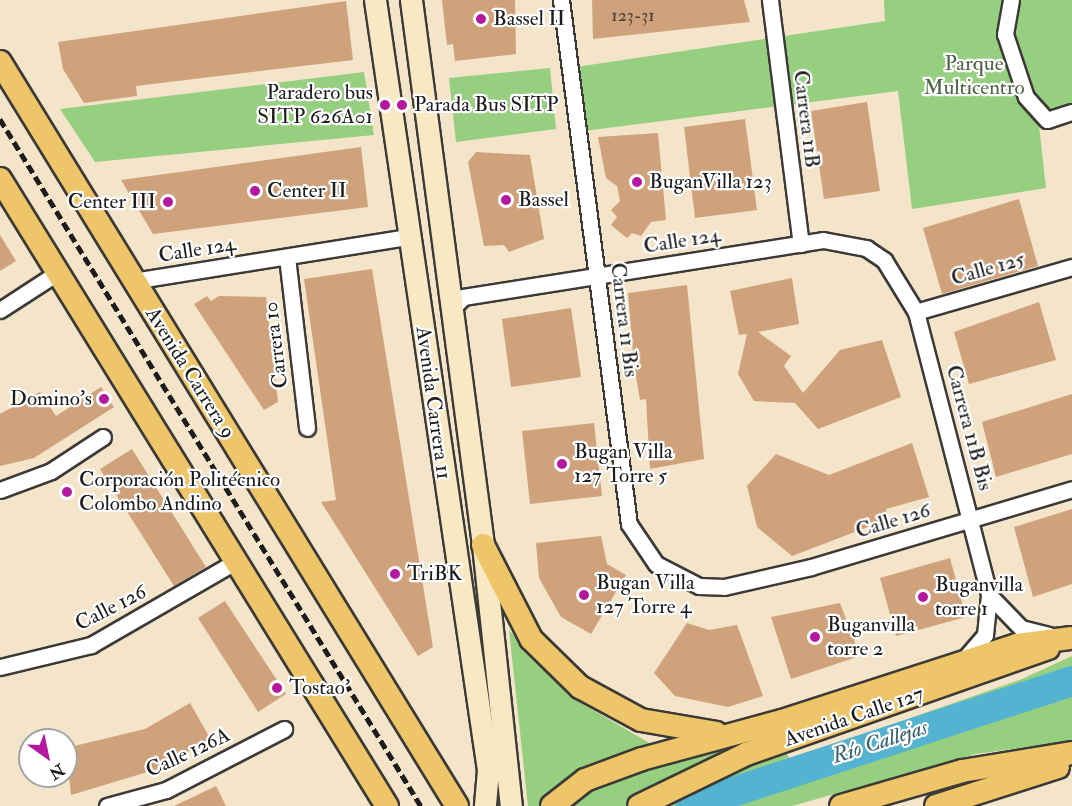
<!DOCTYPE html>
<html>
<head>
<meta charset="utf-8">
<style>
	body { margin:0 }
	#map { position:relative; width:1072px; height:806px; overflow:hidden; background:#f3e4ca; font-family:"IM FELL Double Pica",serif }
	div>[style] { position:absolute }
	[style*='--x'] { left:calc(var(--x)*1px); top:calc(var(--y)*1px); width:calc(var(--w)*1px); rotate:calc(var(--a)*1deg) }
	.green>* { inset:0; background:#97cf81 }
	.river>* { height:30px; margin:-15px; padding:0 15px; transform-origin:15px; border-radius:15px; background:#53b3d1 }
	.building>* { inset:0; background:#cfa27c }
	.roads { filter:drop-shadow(2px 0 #3c3a36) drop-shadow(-2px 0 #3c3a36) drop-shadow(0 2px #3c3a36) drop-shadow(0 -2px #3c3a36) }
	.street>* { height:15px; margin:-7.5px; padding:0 7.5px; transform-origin:7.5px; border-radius:7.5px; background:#fff }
	.secondary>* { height:21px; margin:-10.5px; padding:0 10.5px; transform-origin:10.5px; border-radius:10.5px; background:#f8e8c3 }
	.primary>* { height:22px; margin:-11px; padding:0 11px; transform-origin:11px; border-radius:11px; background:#eec569 }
	.rail>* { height:4.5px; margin-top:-2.25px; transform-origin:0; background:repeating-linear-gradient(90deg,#1c1c1c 0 9px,transparent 0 13.5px) }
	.dots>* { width:16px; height:16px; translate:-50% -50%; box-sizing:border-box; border:3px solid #fff; border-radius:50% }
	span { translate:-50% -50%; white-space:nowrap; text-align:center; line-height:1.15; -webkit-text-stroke:4.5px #fff; paint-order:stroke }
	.number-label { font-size:18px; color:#493e34 }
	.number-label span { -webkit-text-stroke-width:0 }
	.poi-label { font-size:21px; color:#1c1c1c }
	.left { translate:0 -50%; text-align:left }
	.right { translate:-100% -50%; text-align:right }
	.park-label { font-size:21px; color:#4d6444 }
	.street-label { font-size:21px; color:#1c1c1c }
	.water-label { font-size:22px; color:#35606d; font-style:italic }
	.north { position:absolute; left:18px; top:728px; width:60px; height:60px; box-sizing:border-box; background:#fff; border:2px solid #a4a4a4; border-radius:50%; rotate:147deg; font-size:16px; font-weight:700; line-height:24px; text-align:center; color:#1c1c1c }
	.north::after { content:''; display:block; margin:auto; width:21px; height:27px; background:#b5179e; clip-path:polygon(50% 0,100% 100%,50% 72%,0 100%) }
</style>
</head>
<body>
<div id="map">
	<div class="green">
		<i style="clip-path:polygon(884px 0,1072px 0,1072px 106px,1038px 117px,1046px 188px,912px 209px,898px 91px,584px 131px,576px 67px,885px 21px)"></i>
		<i style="clip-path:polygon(550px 68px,556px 129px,456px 142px,449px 78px)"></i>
		<i style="clip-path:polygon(364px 72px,374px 135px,95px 162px,60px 109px)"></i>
		<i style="clip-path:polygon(509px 630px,569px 696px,651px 744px,574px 775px,543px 806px,528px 806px)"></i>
		<i style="clip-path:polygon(1072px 656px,1072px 741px,976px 754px,792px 806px,567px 806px,577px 794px,617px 775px,777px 734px,790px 760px,1022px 679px)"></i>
	</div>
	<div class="river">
		<i style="--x:690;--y:806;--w:402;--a:-18.1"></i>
	</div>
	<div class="building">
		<i style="clip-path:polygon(442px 0,515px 0,516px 54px,455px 61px,453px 44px,447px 45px)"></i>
		<i style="clip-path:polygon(592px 0,744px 0,750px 22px,593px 39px)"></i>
		<i style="clip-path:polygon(346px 1px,353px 60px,136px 86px,137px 96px,84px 103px,63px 69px,58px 42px)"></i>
		<i style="clip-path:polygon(867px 102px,880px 191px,824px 199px,811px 111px)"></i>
		<i style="clip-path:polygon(745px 119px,757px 210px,695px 218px,684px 127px)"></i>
		<i style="clip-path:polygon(658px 133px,666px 220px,651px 222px,641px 236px,632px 233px,627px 238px,611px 225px,617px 217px,611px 210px,620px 201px,617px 186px,606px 178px,598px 137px)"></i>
		<i style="clip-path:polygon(361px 147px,368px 207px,153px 234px,121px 180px)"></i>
		<i style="clip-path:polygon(476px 152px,530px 155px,544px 239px,509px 252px,504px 245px,484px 246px,468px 162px)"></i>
		<i style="clip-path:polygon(1019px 199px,1038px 266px,942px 294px,923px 228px)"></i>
		<i style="clip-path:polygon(0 235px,16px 261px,0 271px)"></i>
		<i style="clip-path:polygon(372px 269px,433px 647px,418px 656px,321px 502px,336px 500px,304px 279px)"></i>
		<i style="clip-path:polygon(792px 278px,799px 324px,758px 332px,791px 356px,784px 366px,803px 393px,840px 350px,882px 340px,901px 397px,818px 429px,795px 403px,754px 401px,738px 374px,747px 334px,739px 335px,730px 291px)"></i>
		<i style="clip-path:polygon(687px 285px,704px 459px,650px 469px,646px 399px,640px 400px,634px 365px,628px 293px)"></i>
		<i style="clip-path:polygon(207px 296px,211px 301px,219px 296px,266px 297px,278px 402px,264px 410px,194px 304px)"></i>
		<i style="clip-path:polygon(1039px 302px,1056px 360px,969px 384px,954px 332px)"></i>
		<i style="clip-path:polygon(571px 308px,581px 377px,511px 387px,502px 319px)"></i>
		<i style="clip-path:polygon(101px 387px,114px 407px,34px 458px,0 466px,0 414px,40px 392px,56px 416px)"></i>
		<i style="clip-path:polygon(1072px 394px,1072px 454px,996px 477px,982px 422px)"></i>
		<i style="clip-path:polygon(594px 423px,602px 496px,530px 504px,522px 431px)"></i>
		<i style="clip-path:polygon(912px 443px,929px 497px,886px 509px,889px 519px,792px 556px,757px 527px,747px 486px,776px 454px,829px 475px)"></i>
		<i style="clip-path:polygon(132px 449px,206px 567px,174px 586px,100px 469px)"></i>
		<i style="clip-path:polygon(1072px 509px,1072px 584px,1033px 597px,1014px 527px)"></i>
		<i style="clip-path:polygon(601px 536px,607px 564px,626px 575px,591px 634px,561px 617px,539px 578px,536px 543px)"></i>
		<i style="clip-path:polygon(950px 558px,966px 617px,896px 636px,880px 578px)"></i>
		<i style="clip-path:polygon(225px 601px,286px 694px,258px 712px,198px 618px)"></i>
		<i style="clip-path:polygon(840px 603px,860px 656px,791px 679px,771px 617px)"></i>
		<i style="clip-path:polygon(687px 623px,709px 630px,737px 625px,763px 696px,728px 707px,675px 696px,654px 673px)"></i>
		<i style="clip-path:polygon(190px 703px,210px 738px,164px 767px,71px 795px,66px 748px,145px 729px)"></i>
		<i style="clip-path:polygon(216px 786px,226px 806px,174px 806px)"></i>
	</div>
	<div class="roads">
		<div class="street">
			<i style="--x:561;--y:0;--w:528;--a:82.61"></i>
			<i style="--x:629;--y:524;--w:48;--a:56"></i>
			<i style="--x:656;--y:564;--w:48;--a:27.1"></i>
			<i style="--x:699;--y:586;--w:25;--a:2"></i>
			<i style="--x:724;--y:587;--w:89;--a:-12.9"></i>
			<i style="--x:811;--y:567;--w:272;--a:-16.6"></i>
			<i style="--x:770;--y:0;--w:246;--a:82.8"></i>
			<i style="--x:1011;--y:0;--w:35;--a:100"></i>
			<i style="--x:1005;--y:34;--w:66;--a:71.6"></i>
			<i style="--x:1026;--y:97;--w:31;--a:48"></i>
			<i style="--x:1047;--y:120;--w:26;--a:-18"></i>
			<i style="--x:287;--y:257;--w:172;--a:83.3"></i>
			<i style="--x:133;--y:281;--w:279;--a:-9.1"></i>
			<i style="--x:452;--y:309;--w:16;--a:-47"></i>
			<i style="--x:463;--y:297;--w:364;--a:-9"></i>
			<i style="--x:823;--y:240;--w:44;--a:10.5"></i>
			<i style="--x:866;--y:248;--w:22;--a:34"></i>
			<i style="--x:884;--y:260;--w:61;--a:58.4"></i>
			<i style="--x:916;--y:312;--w:292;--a:75.5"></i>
			<i style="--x:989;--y:595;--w:40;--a:95.7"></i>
			<i style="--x:985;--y:635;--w:32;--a:131"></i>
			<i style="--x:0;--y:310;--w:68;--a:-33"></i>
			<i style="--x:916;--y:312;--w:162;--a:-16.1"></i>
			<i style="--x:0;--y:490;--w:54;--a:-20.4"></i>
			<i style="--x:51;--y:471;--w:62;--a:-33.2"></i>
			<i style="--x:989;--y:595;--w:46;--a:45.9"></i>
			<i style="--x:1021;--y:628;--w:29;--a:14"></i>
			<i style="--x:0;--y:667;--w:94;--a:-13.6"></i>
			<i style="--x:91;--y:645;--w:164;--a:-30"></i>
			<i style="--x:107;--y:806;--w:61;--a:-15.2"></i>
			<i style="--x:166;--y:790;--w:133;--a:-27.3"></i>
		</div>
		<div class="secondary">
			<i style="--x:375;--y:0;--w:778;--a:81.65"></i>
			<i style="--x:488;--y:770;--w:36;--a:95"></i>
			<i style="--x:411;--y:0;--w:550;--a:82.47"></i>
			<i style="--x:483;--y:545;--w:262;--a:83.9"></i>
		</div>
		<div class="primary">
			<i style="--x:0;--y:62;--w:873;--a:58.44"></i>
			<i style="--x:0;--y:179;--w:737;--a:58.32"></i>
			<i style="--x:483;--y:545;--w:106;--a:62.9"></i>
			<i style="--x:531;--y:639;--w:69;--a:44.4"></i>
			<i style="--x:580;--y:687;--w:69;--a:28.4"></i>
			<i style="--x:641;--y:720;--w:76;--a:9.8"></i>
			<i style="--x:552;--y:806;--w:42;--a:-38.2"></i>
			<i style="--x:585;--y:780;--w:61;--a:-20.2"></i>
			<i style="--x:642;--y:759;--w:145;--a:-15.2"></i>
			<i style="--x:782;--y:721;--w:247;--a:-17.9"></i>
			<i style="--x:1017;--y:645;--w:53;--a:-7.5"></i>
			<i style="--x:639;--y:806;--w:119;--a:-25.9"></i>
			<i style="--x:746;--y:754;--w:320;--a:-19.3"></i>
			<i style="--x:841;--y:806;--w:126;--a:-16.1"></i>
			<i style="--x:962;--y:771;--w:111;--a:-9.3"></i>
			<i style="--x:936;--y:806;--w:128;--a:-17.7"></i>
		</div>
	</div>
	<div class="rail">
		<i style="--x:0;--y:119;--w:806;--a:58.5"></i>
	</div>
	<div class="dots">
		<i style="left:481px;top:19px;background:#b5179e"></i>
		<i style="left:385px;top:105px;background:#b5179e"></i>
		<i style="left:402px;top:105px;background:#b5179e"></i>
		<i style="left:637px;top:182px;background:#b5179e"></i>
		<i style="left:255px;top:191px;background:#b5179e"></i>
		<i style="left:506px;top:200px;background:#b5179e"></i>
		<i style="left:168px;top:202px;background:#b5179e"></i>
		<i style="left:104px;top:399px;background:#b5179e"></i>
		<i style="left:562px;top:464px;background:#b5179e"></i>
		<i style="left:67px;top:492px;background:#b5179e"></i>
		<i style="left:395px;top:574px;background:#b5179e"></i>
		<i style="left:584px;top:595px;background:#b5179e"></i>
		<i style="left:923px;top:597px;background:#b5179e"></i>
		<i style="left:815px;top:637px;background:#b5179e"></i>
		<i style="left:277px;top:688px;background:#b5179e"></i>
	</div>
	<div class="number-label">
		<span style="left:633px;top:16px">123-31</span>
	</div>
	<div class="poi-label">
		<span class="left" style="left:493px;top:19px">Bassel II</span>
		<span class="right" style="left:373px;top:105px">Paradero bus<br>SITP 626A01</span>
		<span class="left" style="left:414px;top:105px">Parada Bus SITP</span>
		<span class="left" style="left:649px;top:182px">BuganVilla 123</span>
		<span class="left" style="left:267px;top:191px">Center II</span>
		<span class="left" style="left:518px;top:200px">Bassel</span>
		<span class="right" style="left:156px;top:202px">Center III</span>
		<span class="right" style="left:92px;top:399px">Domino's</span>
		<span class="left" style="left:574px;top:464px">Bugan Villa<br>127 Torre 5</span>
		<span class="left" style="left:79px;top:492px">Corporación Politécnico<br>Colombo Andino</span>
		<span class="left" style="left:407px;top:574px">TriBK</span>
		<span class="left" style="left:596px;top:595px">Bugan Villa<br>127 Torre 4</span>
		<span class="left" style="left:935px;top:597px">Buganvilla<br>torre 1</span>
		<span class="left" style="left:827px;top:637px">Buganvilla<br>torre 2</span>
		<span class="left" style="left:289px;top:688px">Tostao’</span>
	</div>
	<div class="park-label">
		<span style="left:974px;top:76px">Parque<br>Multicentro</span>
	</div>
	<div class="street-label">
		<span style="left:806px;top:119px;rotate:83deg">Carrera 11B</span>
		<span style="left:682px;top:241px;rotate:-9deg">Calle 124</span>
		<span style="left:197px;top:250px;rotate:-9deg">Calle 124</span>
		<span style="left:988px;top:269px;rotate:-16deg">Calle 125</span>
		<span style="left:624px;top:320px;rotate:83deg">Carrera 11 Bis</span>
		<span style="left:276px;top:345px;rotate:-97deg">Carrera 10</span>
		<span style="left:190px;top:373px;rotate:58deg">Avenida Carrera 9</span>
		<span style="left:433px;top:403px;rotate:82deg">Avenida Carrera 11</span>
		<span style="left:969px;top:428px;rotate:75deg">Carrera 11B Bis</span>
		<span style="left:893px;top:521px;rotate:-17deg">Calle 126</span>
		<span style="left:111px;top:608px;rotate:-27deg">Calle 126</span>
		<span style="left:854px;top:717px;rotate:-19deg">Avenida Calle 127</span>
		<span style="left:188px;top:753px;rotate:-25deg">Calle 126A</span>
	</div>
	<div class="water-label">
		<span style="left:880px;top:742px;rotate:-18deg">Río Callejas</span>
	</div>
	<div class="north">N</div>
</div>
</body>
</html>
